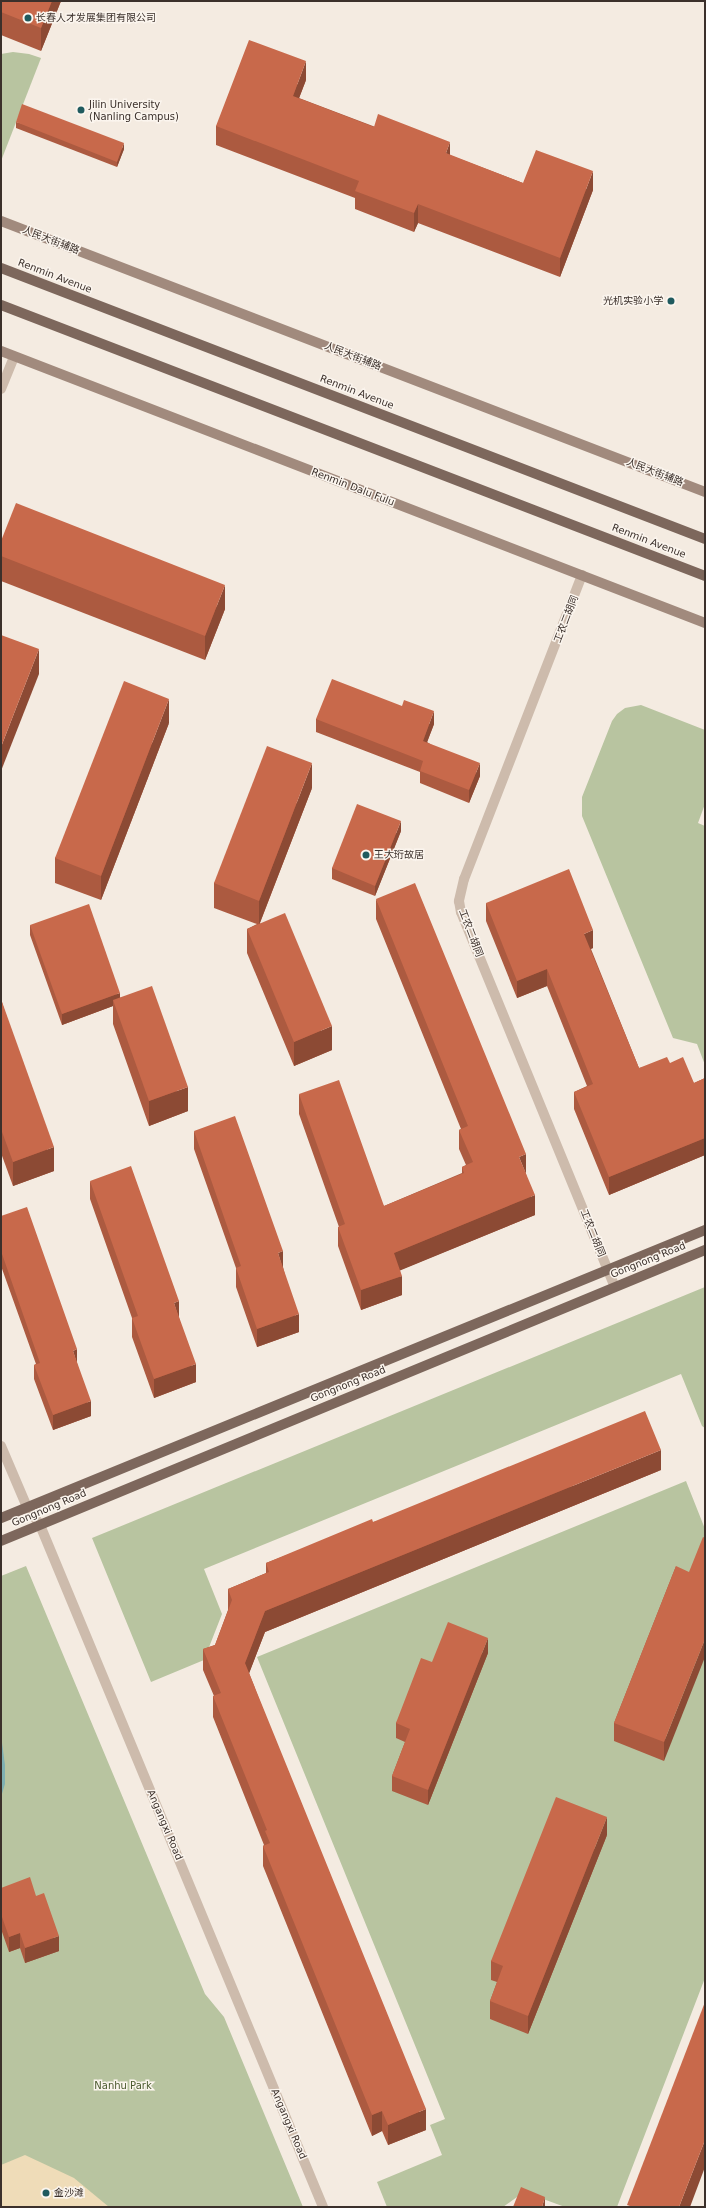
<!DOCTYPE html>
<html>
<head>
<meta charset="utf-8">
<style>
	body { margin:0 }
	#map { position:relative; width:706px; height:2208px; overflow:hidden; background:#f4ebe1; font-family:"DejaVu Sans","Noto Sans SC",sans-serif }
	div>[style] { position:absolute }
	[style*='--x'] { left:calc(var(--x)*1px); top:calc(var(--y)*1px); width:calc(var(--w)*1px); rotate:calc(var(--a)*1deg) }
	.green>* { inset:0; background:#b8c4a0 }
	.sand>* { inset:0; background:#efdcb8 }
	.water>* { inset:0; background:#7fb0b2 }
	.minor>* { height:10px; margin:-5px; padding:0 5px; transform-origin:5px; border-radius:5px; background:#cdbbac }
	.tertiary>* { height:10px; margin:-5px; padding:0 5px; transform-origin:5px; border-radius:5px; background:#cdbbac }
	.secondary>* { height:10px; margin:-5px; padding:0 5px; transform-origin:5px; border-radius:5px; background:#a18a7d }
	.primary>* { height:10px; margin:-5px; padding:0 5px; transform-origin:5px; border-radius:5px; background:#7d675c }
	.wall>* { inset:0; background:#ac5a40 }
	.shaded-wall>* { inset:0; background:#8c4a34 }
	.building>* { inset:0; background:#c8694b }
	.dots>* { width:11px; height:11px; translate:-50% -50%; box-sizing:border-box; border:2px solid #fbf5ee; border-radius:50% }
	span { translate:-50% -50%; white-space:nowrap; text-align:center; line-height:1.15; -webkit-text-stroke:3px #fbf5ee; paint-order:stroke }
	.poi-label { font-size:10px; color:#3b302b }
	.left { translate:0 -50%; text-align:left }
	.right { translate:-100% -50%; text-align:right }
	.street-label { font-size:10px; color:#3b302b }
	.park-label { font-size:10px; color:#4a5a2e }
	.frame { position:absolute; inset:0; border:2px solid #3b302b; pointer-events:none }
</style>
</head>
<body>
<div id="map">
	<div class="green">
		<i style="clip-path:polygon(13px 52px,29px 54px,41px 58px,1px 161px,1px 54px)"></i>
		<i style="clip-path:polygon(641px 705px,705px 730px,705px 804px,698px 823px,705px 826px,705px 1065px,697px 1044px,673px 1038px,582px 816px,582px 797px,612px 721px,617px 714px,625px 708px)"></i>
		<i style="clip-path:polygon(705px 1287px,705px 1428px,702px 1426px,681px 1374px,204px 1569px,222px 1614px,204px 1660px,151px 1682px,92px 1538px)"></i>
		<i style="clip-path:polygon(686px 1481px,705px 1529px,705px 1978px,617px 2207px,565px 2207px,524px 2192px,503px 2207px,387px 2207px,377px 2182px,442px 2155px,430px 2125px,445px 2119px,257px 1657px)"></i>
		<i style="clip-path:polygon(26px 1566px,205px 1994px,224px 2017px,303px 2207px,1px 2207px,1px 1576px)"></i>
	</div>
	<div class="sand">
		<i style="clip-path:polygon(25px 2155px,74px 2178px,109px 2207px,1px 2207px,1px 2165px)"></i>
	</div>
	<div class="water">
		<i style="clip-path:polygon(1px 1735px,5px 1765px,5px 1784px,1px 1797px)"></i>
	</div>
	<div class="minor">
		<i style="--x:582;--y:575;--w:326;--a:111.2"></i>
		<i style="--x:464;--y:879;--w:23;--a:103"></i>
		<i style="--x:459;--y:901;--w:11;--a:80"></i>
		<i style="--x:461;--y:912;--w:405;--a:67.7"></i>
	</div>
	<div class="tertiary">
		<i style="--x:1;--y:389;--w:35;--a:-68"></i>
		<i style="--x:1;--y:1446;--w:66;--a:66.9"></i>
		<i style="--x:27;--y:1507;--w:22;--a:54"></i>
		<i style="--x:40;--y:1525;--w:738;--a:67.46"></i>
	</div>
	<div class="secondary">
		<i style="--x:1;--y:221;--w:754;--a:21.05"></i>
		<i style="--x:1;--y:351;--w:755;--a:21.12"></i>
	</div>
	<div class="primary">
		<i style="--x:1;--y:268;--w:754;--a:21.05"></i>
		<i style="--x:1;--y:305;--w:754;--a:21.05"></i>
		<i style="--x:1;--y:1518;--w:761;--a:-22.25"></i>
		<i style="--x:1;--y:1541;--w:762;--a:-22.46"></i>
	</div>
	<div class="wall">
		<i style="clip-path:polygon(1px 1px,61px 1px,41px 51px,1px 35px)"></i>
		<i style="clip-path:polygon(306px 80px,299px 98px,523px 183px,593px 190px,560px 277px,418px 223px,414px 232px,355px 209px,355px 198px,216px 145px,216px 126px)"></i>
		<i style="clip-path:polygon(16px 122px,124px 149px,117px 167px,16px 128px)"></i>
		<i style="clip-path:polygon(1px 541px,225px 609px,205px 660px,1px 581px)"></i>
		<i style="clip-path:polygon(316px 719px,434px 724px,427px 742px,480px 776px,469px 803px,420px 783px,420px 772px,316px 732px)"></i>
		<i style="clip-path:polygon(169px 723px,101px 900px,55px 883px,55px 858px)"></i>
		<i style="clip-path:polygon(312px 788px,260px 923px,332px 1050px,294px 1066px,247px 953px,247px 929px,257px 924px,214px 908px,214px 883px)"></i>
		<i style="clip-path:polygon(401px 831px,375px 896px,332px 879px,332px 868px)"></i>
		<i style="clip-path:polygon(376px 899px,526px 1174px,535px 1215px,400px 1270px,402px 1295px,361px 1310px,338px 1246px,338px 1227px,339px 1227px,299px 1114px,299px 1094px,384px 1206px,462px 1173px,462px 1167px,466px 1165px,459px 1149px,459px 1130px,461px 1129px,376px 919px)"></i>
		<i style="clip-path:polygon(486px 903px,593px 948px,591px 949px,639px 1068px,670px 1063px,694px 1083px,705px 1078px,705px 1155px,609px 1195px,574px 1109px,574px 1092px,587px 1086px,547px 986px,517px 998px,486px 921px)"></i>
		<i style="clip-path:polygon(30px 925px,120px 997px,188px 1111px,149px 1126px,113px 1024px,113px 1006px,62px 1025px,30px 935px)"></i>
		<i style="clip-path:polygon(1px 999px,54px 1171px,13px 1186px,1px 1153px)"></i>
		<i style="clip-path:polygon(194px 1131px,283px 1267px,299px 1332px,257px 1347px,236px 1287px,236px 1268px,194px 1149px)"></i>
		<i style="clip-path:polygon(90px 1181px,179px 1318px,196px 1382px,154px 1398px,132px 1337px,132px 1318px,90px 1199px)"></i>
		<i style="clip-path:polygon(1px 1216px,77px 1363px,91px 1416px,53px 1430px,34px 1379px,34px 1365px,36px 1364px,1px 1266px)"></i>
		<i style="clip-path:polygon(661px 1470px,265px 1632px,249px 1673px,426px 2130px,388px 2145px,382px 2131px,372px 2136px,263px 1866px,263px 1846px,264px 1845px,213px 1717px,213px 1696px,214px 1696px,203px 1670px,203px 1649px,215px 1645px,228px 1610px,228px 1589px,266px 1573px,266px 1563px,373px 1522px)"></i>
		<i style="clip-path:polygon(676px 1566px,664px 1761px,614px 1741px,614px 1723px)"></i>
		<i style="clip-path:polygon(488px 1653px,428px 1805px,392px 1791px,392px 1776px,405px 1742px,396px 1738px,396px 1723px,432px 1662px)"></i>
		<i style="clip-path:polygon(607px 1835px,528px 2034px,490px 2019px,490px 2001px,497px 1982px,491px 1980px,491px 1961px)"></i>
		<i style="clip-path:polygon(1px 1888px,36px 1896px,59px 1951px,25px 1963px,20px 1948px,9px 1952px,1px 1929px)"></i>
	</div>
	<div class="shaded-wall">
		<i style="clip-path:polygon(52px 1px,61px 1px,41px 51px,41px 28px)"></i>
		<i style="clip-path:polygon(306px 61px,306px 80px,293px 114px,293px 96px)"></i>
		<i style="clip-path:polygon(450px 142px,450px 160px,446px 153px)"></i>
		<i style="clip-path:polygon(124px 143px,124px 149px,117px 167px,117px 162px)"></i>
		<i style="clip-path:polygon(593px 171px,593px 190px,560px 277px,560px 258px)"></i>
		<i style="clip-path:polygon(418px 204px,418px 223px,414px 232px,414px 213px)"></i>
		<i style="clip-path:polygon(225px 585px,225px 609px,205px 660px,205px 636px)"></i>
		<i style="clip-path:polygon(39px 649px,39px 674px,1px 771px,1px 747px)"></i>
		<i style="clip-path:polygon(169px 699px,169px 723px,101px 900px,101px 876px)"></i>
		<i style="clip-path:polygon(434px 711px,434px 724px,423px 753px,423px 741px)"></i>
		<i style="clip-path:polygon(312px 763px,312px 788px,259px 925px,259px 901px)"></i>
		<i style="clip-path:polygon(480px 763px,480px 776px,469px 803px,469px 790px)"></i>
		<i style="clip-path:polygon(401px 821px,401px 831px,375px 896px,375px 886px)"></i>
		<i style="clip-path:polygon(593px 930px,593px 948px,584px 951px,584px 934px)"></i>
		<i style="clip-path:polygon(547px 969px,547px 986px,517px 998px,517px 981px)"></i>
		<i style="clip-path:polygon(120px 993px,120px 1003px,113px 1000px,113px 1006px,62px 1025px,62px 1014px)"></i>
		<i style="clip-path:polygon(332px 1026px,332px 1050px,294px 1066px,294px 1042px)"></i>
		<i style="clip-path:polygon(188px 1087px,188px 1111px,149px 1126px,149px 1101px)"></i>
		<i style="clip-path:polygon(705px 1138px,705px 1155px,609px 1195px,609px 1177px)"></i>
		<i style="clip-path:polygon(54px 1147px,54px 1171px,13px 1186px,13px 1162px)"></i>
		<i style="clip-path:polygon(526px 1154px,526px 1174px,519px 1157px)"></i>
		<i style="clip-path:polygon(535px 1195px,535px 1215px,394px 1273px,394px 1253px)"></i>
		<i style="clip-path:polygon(283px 1251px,283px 1270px,278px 1253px)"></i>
		<i style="clip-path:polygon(402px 1276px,402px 1295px,361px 1310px,361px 1290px)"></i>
		<i style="clip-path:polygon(179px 1301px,179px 1320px,174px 1303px)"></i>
		<i style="clip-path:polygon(299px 1314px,299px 1332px,257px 1347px,257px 1329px)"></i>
		<i style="clip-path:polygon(77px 1349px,77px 1364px,73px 1351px)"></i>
		<i style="clip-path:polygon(196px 1364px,196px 1382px,154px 1398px,154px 1379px)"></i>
		<i style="clip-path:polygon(91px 1401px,91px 1416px,53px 1430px,53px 1415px)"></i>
		<i style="clip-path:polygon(661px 1450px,661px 1470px,265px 1632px,245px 1684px,245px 1663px,265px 1611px)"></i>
		<i style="clip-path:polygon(488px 1638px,488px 1653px,428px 1805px,428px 1790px)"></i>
		<i style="clip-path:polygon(705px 1639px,705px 1657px,664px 1761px,664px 1742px)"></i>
		<i style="clip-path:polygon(607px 1817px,607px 1835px,528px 2034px,528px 2016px)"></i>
		<i style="clip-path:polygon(20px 1933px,20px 1948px,9px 1952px,9px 1937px)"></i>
		<i style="clip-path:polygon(59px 1936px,59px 1951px,25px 1963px,25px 1948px)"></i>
		<i style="clip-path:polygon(426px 2109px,426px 2130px,388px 2145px,388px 2125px)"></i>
		<i style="clip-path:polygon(382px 2111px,382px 2131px,372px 2136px,372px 2115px)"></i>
		<i style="clip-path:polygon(705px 2140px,705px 2167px,690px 2207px,679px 2207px)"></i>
		<i style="clip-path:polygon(545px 2197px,545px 2207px,542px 2207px)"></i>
	</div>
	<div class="building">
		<i style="clip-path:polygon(1px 1px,52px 1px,41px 28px,1px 12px)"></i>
		<i style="clip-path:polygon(249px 40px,306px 61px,293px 96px,374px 127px,378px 114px,450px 142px,446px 153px,523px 183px,536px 150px,593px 171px,560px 258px,418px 204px,414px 213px,355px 191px,359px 181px,216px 126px)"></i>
		<i style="clip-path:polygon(22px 104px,124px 143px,117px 162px,16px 122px)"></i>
		<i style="clip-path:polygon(16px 503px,225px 585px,205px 636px,1px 556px,1px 541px)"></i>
		<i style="clip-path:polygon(1px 635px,39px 649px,1px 747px)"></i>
		<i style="clip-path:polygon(332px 679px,402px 706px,404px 700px,434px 711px,423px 741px,480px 763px,469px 790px,420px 771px,423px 761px,316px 719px)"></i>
		<i style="clip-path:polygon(124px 681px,169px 699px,101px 876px,55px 858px)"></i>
		<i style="clip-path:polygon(267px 746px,312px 763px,259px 901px,214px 883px)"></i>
		<i style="clip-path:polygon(357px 804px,401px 821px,375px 886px,332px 868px)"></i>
		<i style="clip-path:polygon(569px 869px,593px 930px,584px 934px,639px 1068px,667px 1057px,670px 1063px,683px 1057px,694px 1083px,705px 1078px,705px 1138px,609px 1177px,574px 1092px,593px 1084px,547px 969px,517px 981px,486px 903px)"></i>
		<i style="clip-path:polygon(415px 883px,526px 1154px,519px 1157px,535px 1195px,394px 1253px,402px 1276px,361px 1290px,338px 1227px,345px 1224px,299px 1094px,339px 1080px,384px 1206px,464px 1173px,462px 1167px,473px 1162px,459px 1130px,468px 1126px,376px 899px)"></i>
		<i style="clip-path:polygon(89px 904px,120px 993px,62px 1014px,30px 925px)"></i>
		<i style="clip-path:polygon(285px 913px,332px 1026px,294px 1042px,247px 929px)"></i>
		<i style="clip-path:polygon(152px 986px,188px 1087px,149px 1101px,113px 1000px)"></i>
		<i style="clip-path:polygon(1px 999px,54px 1147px,13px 1162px,1px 1129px)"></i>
		<i style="clip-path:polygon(235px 1116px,283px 1251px,278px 1253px,299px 1314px,257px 1329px,236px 1268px,241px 1266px,194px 1131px)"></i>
		<i style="clip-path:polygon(131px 1166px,179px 1301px,174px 1303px,196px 1364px,154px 1379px,132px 1318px,138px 1316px,90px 1181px)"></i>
		<i style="clip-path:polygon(27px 1207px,77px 1349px,73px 1351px,91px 1401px,53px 1415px,34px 1365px,40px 1363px,1px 1251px,1px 1216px)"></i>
		<i style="clip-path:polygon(645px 1411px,661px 1450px,265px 1611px,245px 1663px,426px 2109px,388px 2125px,382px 2111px,372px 2115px,263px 1846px,270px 1843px,265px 1831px,267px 1830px,213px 1696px,221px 1693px,203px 1649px,215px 1645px,232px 1600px,228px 1589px,269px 1572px,266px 1563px,372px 1519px,373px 1522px)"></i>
		<i style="clip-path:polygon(703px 1537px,705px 1538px,705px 1639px,664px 1742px,614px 1723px,676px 1566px,689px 1572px)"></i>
		<i style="clip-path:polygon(448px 1622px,488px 1638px,428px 1790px,392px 1776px,410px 1729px,396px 1723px,421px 1658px,432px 1662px)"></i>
		<i style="clip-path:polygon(556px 1797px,607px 1817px,528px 2016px,490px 2001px,503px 1966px,491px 1961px)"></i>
		<i style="clip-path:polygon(30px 1877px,36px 1896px,44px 1893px,59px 1936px,25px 1948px,20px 1933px,9px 1937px,1px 1914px,1px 1888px)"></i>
		<i style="clip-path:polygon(705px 2002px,705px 2140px,679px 2207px,633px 2207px,627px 2205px)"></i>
		<i style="clip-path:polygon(521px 2187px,545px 2197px,542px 2207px,513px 2207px)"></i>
	</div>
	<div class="dots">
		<i style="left:28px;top:18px;background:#1f5a5e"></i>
		<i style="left:81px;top:110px;background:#1f5a5e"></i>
		<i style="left:671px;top:301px;background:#1f5a5e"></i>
		<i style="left:366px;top:855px;background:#1f5a5e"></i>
		<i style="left:46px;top:2193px;background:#1f5a5e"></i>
	</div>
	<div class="poi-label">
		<span class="left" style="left:36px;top:18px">长春人才发展集团有限公司</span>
		<span class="left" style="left:89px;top:110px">Jilin University<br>(Nanling Campus)</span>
		<span class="right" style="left:663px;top:301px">光机实验小学</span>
		<span class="left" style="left:374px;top:855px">王大珩故居</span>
		<span class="left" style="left:54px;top:2193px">金沙滩</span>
	</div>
	<div class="street-label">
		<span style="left:51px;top:240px;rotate:21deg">人民大街辅路</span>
		<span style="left:55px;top:276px;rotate:21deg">Renmin Avenue</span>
		<span style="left:353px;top:356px;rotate:21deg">人民大街辅路</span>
		<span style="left:357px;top:392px;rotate:21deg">Renmin Avenue</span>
		<span style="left:655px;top:472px;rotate:21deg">人民大街辅路</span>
		<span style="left:353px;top:487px;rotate:21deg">Renmin Dalu Fulu</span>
		<span style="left:649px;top:541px;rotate:21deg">Renmin Avenue</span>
		<span style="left:566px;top:619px;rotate:-69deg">工农二胡同</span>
		<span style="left:471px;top:933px;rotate:69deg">工农二胡同</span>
		<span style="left:593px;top:1233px;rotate:68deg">工农二胡同</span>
		<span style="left:648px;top:1260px;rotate:-22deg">Gongnong Road</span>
		<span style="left:348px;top:1384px;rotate:-22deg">Gongnong Road</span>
		<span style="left:49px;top:1508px;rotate:-23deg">Gongnong Road</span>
		<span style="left:165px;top:1825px;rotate:67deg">Angangxi Road</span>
		<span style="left:289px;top:2124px;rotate:67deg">Angangxi Road</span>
	</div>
	<div class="park-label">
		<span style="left:123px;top:2086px">Nanhu Park</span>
	</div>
	<div class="frame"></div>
</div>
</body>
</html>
